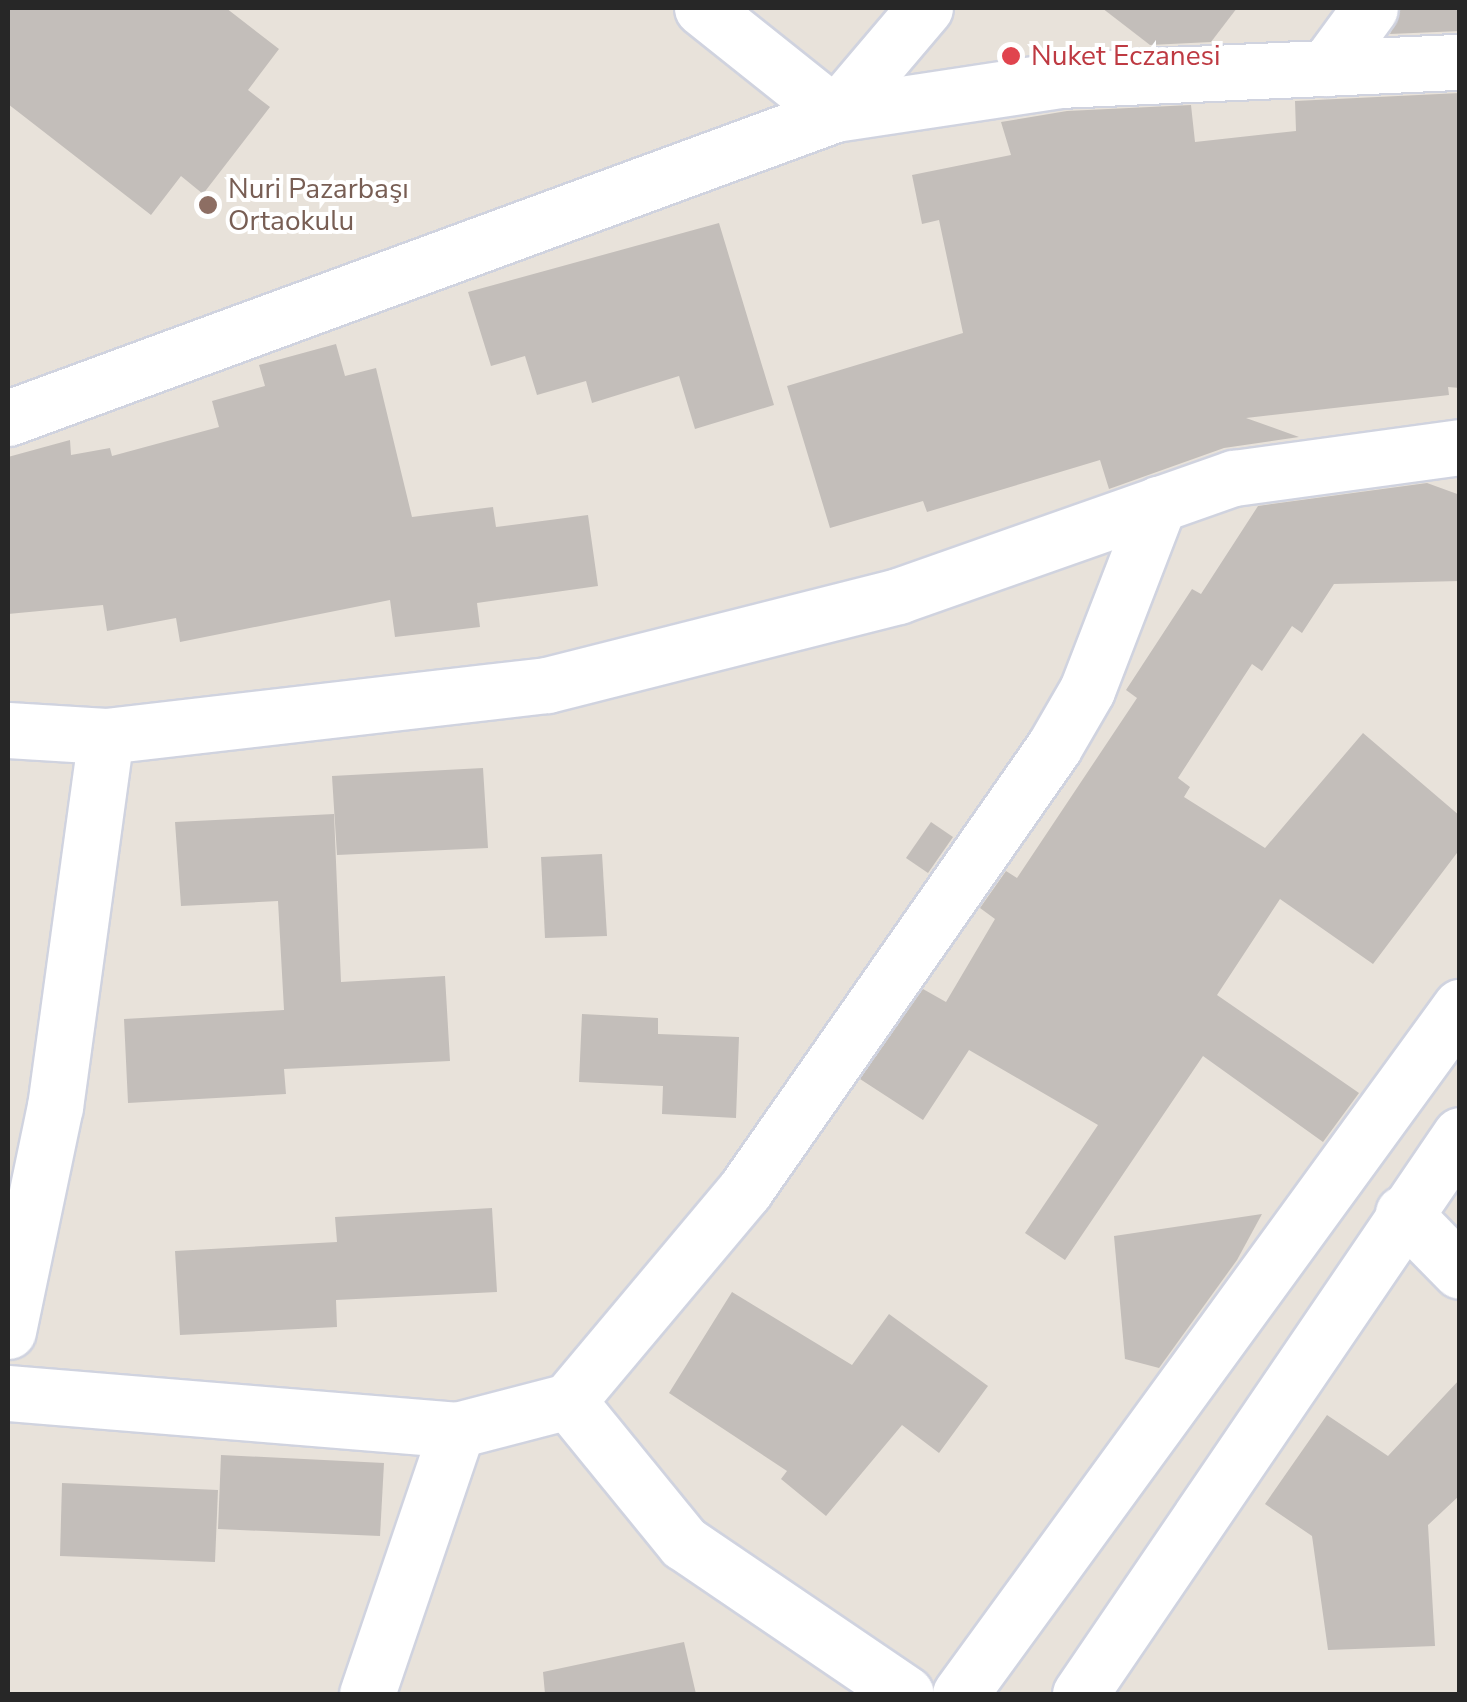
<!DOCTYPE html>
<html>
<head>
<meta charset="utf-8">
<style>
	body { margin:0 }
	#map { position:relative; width:1467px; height:1702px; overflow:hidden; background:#e8e2da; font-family:"Nunito Sans",sans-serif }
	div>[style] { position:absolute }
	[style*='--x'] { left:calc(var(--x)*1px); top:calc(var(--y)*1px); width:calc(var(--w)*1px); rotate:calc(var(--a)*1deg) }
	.building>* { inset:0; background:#c3beba }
	.roads { filter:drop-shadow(2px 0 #d0d3df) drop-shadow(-2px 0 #d0d3df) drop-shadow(0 2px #d0d3df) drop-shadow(0 -2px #d0d3df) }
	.minor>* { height:55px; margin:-27.5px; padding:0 27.5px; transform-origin:27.5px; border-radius:27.5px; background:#fff }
	.tertiary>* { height:55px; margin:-27.5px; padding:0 27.5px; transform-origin:27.5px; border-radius:27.5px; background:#fff }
	.dots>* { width:28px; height:28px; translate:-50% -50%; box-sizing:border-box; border:5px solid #fff; border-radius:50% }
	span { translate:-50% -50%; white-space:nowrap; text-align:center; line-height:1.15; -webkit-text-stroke:8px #fff; paint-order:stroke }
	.health-label { font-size:28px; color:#be3a42 }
	.left { translate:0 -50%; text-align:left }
	.education-label { font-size:28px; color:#785e54 }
	.frame { position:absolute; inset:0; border:10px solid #272727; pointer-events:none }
</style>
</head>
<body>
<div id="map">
	<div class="building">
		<i style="clip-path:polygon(8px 8px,226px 8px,279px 49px,248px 90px,270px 107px,203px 194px,181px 176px,151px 215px,8px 104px)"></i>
		<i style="clip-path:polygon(1102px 8px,1237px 8px,1211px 42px,1150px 45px)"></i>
		<i style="clip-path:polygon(1401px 8px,1460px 8px,1460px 31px,1390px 34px)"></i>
		<i style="clip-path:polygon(1460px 93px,1460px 388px,1448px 387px,1449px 395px,1246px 418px,1299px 437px,1224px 448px,1109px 489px,1100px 460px,927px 512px,923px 501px,830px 528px,787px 386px,963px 333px,939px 220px,922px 224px,912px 175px,1011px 155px,1001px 122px,1067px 111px,1191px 105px,1195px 142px,1296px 131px,1295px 101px)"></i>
		<i style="clip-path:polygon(719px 223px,774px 405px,695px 429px,679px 376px,592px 403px,586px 381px,537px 395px,525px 356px,491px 366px,468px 292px)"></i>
		<i style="clip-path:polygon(336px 344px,345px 376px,376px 368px,412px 517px,493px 507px,496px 527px,588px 515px,598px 586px,477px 603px,480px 627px,395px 637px,390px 600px,180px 642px,176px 618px,107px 631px,103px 605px,8px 614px,8px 457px,70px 440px,71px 455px,110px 448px,112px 456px,219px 427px,212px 401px,265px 386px,259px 365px)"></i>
		<i style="clip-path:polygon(1427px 483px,1460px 495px,1460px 581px,1334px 584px,1302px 633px,1292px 626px,1262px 671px,1252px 664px,1178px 778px,1190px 787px,1184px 797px,1265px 848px,1363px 733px,1460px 816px,1460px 849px,1373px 964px,1280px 899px,1217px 995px,1359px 1093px,1323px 1142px,1203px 1056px,1065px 1260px,1025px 1233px,1098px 1125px,969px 1050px,923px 1120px,860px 1079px,923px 989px,946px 1002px,995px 919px,980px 908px,1006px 871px,1017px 878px,1137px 698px,1126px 690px,1192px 589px,1201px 594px,1258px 506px)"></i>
		<i style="clip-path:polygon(483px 768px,488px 848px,337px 855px,332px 776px)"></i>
		<i style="clip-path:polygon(334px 814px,341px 982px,445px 976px,450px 1061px,284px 1069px,286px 1094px,128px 1103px,124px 1019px,284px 1010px,278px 901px,181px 906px,175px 822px)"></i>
		<i style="clip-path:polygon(931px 822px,953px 837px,928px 873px,906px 858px)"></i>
		<i style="clip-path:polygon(602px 854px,607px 936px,545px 938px,541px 857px)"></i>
		<i style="clip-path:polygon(582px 1014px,658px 1018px,658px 1034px,739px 1037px,736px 1118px,662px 1114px,663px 1086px,579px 1082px)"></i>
		<i style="clip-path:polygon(492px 1208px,497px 1292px,336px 1300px,337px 1327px,180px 1335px,175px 1251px,337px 1242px,335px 1217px)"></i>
		<i style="clip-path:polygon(1262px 1214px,1237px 1260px,1159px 1368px,1125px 1359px,1114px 1236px)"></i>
		<i style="clip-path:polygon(732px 1292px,852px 1365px,889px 1314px,988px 1386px,939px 1453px,902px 1425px,826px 1516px,781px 1479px,787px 1471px,669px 1393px)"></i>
		<i style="clip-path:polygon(1460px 1379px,1460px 1495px,1428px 1525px,1435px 1646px,1328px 1650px,1312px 1536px,1265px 1504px,1327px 1415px,1388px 1456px)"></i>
		<i style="clip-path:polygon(221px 1455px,384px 1463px,380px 1536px,218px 1529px)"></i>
		<i style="clip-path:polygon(62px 1483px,218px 1490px,215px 1562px,60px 1556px)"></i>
		<i style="clip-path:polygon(684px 1642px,696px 1694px,545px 1694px,543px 1672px)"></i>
	</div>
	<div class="roads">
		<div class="minor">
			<i style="--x:1326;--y:68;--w:74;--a:-53.7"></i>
			<i style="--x:8;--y:418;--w:881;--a:-20.18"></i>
			<i style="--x:835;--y:114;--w:227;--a:-8.6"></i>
			<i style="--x:1059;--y:80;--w:401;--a:-2.6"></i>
			<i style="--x:1403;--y:1213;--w:81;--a:45.5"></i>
			<i style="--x:8;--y:1331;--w:229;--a:-78.2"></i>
			<i style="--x:55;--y:1107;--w:374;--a:-82.2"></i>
			<i style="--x:8;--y:1393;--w:451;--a:4.7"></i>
			<i style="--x:568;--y:1401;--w:183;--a:50.8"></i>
			<i style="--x:684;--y:1543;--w:268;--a:34.2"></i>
			<i style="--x:367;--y:1694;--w:279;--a:-71.2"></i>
			<i style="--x:457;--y:1430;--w:115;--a:-14.6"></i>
			<i style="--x:568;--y:1401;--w:275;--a:-50"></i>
			<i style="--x:745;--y:1190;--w:540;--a:-55.1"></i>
			<i style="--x:1054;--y:747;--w:66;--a:-59.9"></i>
			<i style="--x:1087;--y:690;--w:200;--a:-68.9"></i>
		</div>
		<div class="tertiary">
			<i style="--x:702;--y:8;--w:170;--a:38.6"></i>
			<i style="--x:835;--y:114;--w:139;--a:-49.7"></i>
			<i style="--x:8;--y:730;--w:98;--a:3.5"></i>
			<i style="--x:106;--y:736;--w:444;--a:-6.6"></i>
			<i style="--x:547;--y:685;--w:362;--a:-14.2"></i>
			<i style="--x:898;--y:596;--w:356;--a:-19.4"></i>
			<i style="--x:1234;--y:478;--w:228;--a:-7.8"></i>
			<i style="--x:960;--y:1694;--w:850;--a:-53.95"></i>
			<i style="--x:1080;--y:1694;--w:676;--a:-55.79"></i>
		</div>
	</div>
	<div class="dots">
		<i style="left:1011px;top:56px;background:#e0444e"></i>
		<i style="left:208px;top:205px;background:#8d6e63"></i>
	</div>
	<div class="health-label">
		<span class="left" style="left:1031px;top:56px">Nuket Eczanesi</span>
	</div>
	<div class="education-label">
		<span class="left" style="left:228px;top:205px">Nuri Pazarbaşı<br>Ortaokulu</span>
	</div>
	<div class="frame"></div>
</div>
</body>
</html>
